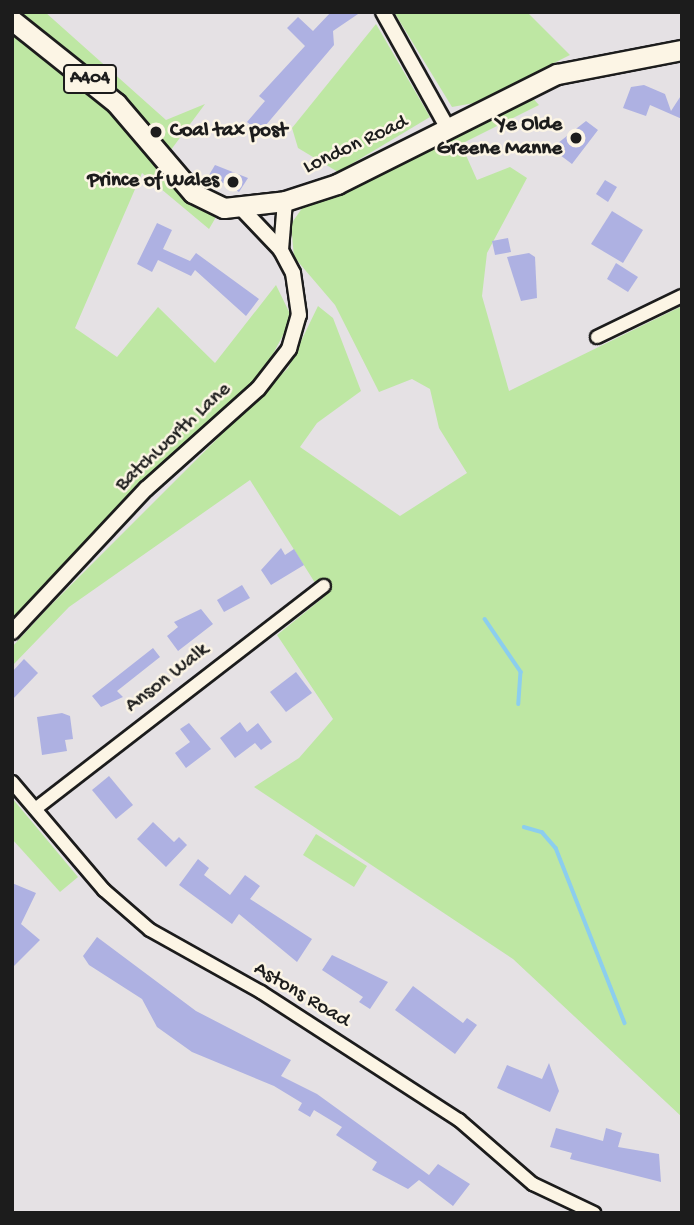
<!DOCTYPE html>
<html>
<head>
<meta charset="utf-8">
<style>
	body { margin:0 }
	#map { position:relative; width:694px; height:1225px; overflow:hidden; background:#e5e1e4; font-family:"Gochi Hand",sans-serif }
	div>[style] { position:absolute }
	[style*='--x'] { left:calc(var(--x)*1px); top:calc(var(--y)*1px); width:calc(var(--w)*1px); rotate:calc(var(--a)*1deg) }
	.green>* { inset:0; background:#bee7a3 }
	.stream>* { height:3.5px; margin:-1.75px; padding:0 1.75px; transform-origin:1.75px; border-radius:1.75px; background:#8cceee }
	.building>* { inset:0; background:#aeb1e2 }
	.roads { filter:drop-shadow(2px 0 #1c1c1c) drop-shadow(-2px 0 #1c1c1c) drop-shadow(0 2px #1c1c1c) drop-shadow(0 -2px #1c1c1c) }
	.minor>* { height:12px; margin:-6px; padding:0 6px; transform-origin:6px; border-radius:6px; background:#fcf5e5 }
	.tertiary>* { height:14px; margin:-7px; padding:0 7px; transform-origin:7px; border-radius:7px; background:#fcf5e5 }
	.primary>* { height:19px; margin:-9.5px; padding:0 9.5px; transform-origin:9.5px; border-radius:9.5px; background:#fcf5e5 }
	.dots>* { width:19px; height:19px; translate:-50% -50%; box-sizing:border-box; border:4px solid #fcf5e5; border-radius:50% }
	span { translate:-50% -50%; white-space:nowrap; text-align:center; line-height:1.15; -webkit-text-stroke:5px #fcf5e5; paint-order:stroke }
	.shield-label span { padding:2px 5px; background:#fcf5e5; border:2px solid; border-radius:5px; -webkit-text-stroke-width:0 }
	.shield-label { font-size:19px; color:#1c1c1c; font-weight:700 }
	.poi-label { font-size:21px; color:#1c1c1c; font-weight:700 }
	.right { translate:-100% -50%; text-align:right }
	.left { translate:0 -50%; text-align:left }
	.street-label { font-size:21px; color:#1c1c1c }
	.frame { position:absolute; inset:0; border:14px solid #1c1c1c; pointer-events:none }
</style>
</head>
<body>
<div id="map">
	<div class="green">
		<i style="clip-path:polygon(25px 12px,45px 12px,166px 120px,205px 104px,159px 166px,216px 217px,209px 229px,142px 173px,75px 328px,117px 357px,158px 307px,215px 363px,276px 285px,292px 318px,262px 375px,126px 499px,12px 619px,12px 36px)"></i>
		<i style="clip-path:polygon(394px 12px,527px 12px,570px 55px,474px 103px,452px 107px)"></i>
		<i style="clip-path:polygon(376px 24px,430px 117px,338px 172px,298px 148px,292px 128px)"></i>
		<i style="clip-path:polygon(529px 94px,539px 105px,461px 144px,477px 180px,510px 167px,527px 178px,487px 253px,482px 296px,509px 391px,682px 306px,682px 1117px,513px 959px,254px 787px,299px 758px,333px 719px,277px 635px,324px 597px,250px 480px,69px 607px,12px 666px,12px 647px,48px 608px,288px 368px,318px 306px,333px 318px,361px 391px,317px 423px,300px 447px,400px 516px,467px 473px,439px 428px,430px 389px,412px 379px,379px 392px,335px 305px,294px 257px,291px 224px,305px 204px)"></i>
		<i style="clip-path:polygon(12px 798px,78px 877px,60px 892px,12px 839px)"></i>
		<i style="clip-path:polygon(316px 834px,367px 866px,354px 887px,303px 855px)"></i>
	</div>
	<div class="stream">
		<i style="--x:485;--y:619;--w:64;--a:55.8"></i>
		<i style="--x:521;--y:672;--w:32;--a:94"></i>
		<i style="--x:524;--y:827;--w:19;--a:16"></i>
		<i style="--x:542;--y:832;--w:21;--a:49"></i>
		<i style="--x:556;--y:848;--w:188;--a:68.5"></i>
	</div>
	<div class="building">
		<i style="clip-path:polygon(331px 12px,361px 12px,333px 31px,334px 45px,260px 132px,247px 122px,265px 101px,259px 96px,305px 46px,287px 28px,298px 17px,313px 31px)"></i>
		<i style="clip-path:polygon(644px 85px,665px 94px,671px 111px,682px 94px,682px 119px,650px 105px,646px 116px,623px 108px,631px 87px)"></i>
		<i style="clip-path:polygon(586px 121px,598px 130px,572px 164px,560px 155px,565px 148px,558px 143px)"></i>
		<i style="clip-path:polygon(215px 165px,248px 178px,239px 192px,209px 175px)"></i>
		<i style="clip-path:polygon(605px 180px,617px 187px,608px 202px,596px 194px)"></i>
		<i style="clip-path:polygon(612px 211px,643px 230px,623px 263px,591px 244px)"></i>
		<i style="clip-path:polygon(157px 223px,172px 230px,163px 249px,190px 261px,196px 253px,259px 299px,246px 316px,195px 270px,191px 276px,158px 260px,152px 272px,137px 264px)"></i>
		<i style="clip-path:polygon(508px 238px,511px 252px,495px 255px,492px 241px)"></i>
		<i style="clip-path:polygon(529px 253px,535px 257px,537px 298px,521px 301px,507px 257px)"></i>
		<i style="clip-path:polygon(616px 263px,638px 277px,628px 292px,607px 279px)"></i>
		<i style="clip-path:polygon(281px 548px,285px 555px,294px 549px,304px 565px,271px 585px,261px 570px)"></i>
		<i style="clip-path:polygon(242px 585px,250px 598px,224px 612px,217px 600px)"></i>
		<i style="clip-path:polygon(201px 609px,213px 624px,178px 651px,167px 636px,178px 627px,174px 622px)"></i>
		<i style="clip-path:polygon(153px 648px,160px 657px,117px 691px,123px 697px,101px 707px,92px 696px)"></i>
		<i style="clip-path:polygon(24px 659px,38px 673px,12px 700px,12px 672px)"></i>
		<i style="clip-path:polygon(296px 672px,312px 693px,286px 712px,270px 692px)"></i>
		<i style="clip-path:polygon(62px 713px,70px 716px,73px 739px,65px 740px,67px 751px,42px 755px,37px 717px)"></i>
		<i style="clip-path:polygon(240px 722px,247px 732px,258px 723px,272px 742px,261px 750px,255px 743px,235px 758px,220px 738px)"></i>
		<i style="clip-path:polygon(189px 723px,211px 749px,186px 768px,175px 753px,190px 742px,180px 729px)"></i>
		<i style="clip-path:polygon(109px 776px,133px 805px,116px 819px,92px 790px)"></i>
		<i style="clip-path:polygon(153px 822px,174px 842px,179px 837px,187px 845px,166px 867px,137px 839px)"></i>
		<i style="clip-path:polygon(198px 859px,209px 868px,204px 875px,230px 895px,245px 875px,260px 886px,250px 899px,312px 939px,297px 962px,239px 914px,232px 924px,179px 885px)"></i>
		<i style="clip-path:polygon(12px 883px,36px 893px,21px 924px,40px 940px,12px 968px)"></i>
		<i style="clip-path:polygon(97px 937px,196px 1011px,291px 1060px,281px 1076px,317px 1094px,429px 1175px,438px 1164px,470px 1184px,453px 1206px,419px 1180px,408px 1189px,372px 1170px,377px 1162px,336px 1135px,342px 1127px,314px 1110px,310px 1117px,298px 1110px,302px 1103px,274px 1086px,192px 1052px,157px 1027px,142px 999px,89px 965px,83px 956px)"></i>
		<i style="clip-path:polygon(332px 955px,388px 982px,370px 1009px,359px 1002px,363px 997px,322px 970px)"></i>
		<i style="clip-path:polygon(413px 986px,463px 1023px,467px 1018px,477px 1025px,455px 1054px,395px 1010px)"></i>
		<i style="clip-path:polygon(549px 1063px,559px 1091px,550px 1112px,497px 1088px,507px 1065px,542px 1079px)"></i>
		<i style="clip-path:polygon(556px 1128px,603px 1141px,606px 1128px,622px 1133px,618px 1147px,659px 1154px,661px 1182px,570px 1159px,572px 1153px,550px 1147px)"></i>
	</div>
	<div class="roads">
		<div class="minor">
			<i style="--x:597;--y:337;--w:94;--a:-25.8"></i>
			<i style="--x:12;--y:782;--w:142;--a:49.6"></i>
			<i style="--x:104;--y:890;--w:61;--a:41"></i>
			<i style="--x:150;--y:930;--w:127;--a:29.2"></i>
			<i style="--x:261;--y:992;--w:236;--a:32.9"></i>
			<i style="--x:459;--y:1120;--w:98;--a:40.9"></i>
			<i style="--x:533;--y:1184;--w:68;--a:25.4"></i>
			<i style="--x:39;--y:806;--w:360;--a:-37.7"></i>
		</div>
		<div class="tertiary">
			<i style="--x:383;--y:12;--w:132;--a:60.9"></i>
			<i style="--x:281;--y:250;--w:49;--a:-85.3"></i>
			<i style="--x:12;--y:632;--w:196;--a:-46.9"></i>
			<i style="--x:146;--y:489;--w:150;--a:-41.8"></i>
			<i style="--x:258;--y:389;--w:51;--a:-52.2"></i>
			<i style="--x:289;--y:349;--w:35;--a:-74"></i>
			<i style="--x:299;--y:315;--w:42;--a:-98.1"></i>
			<i style="--x:293;--y:273;--w:26;--a:-118"></i>
			<i style="--x:281;--y:250;--w:59;--a:-133.6"></i>
		</div>
		<div class="primary">
			<i style="--x:12;--y:20;--w:133;--a:38.6"></i>
			<i style="--x:116;--y:103;--w:118;--a:49.5"></i>
			<i style="--x:193;--y:193;--w:34;--a:26"></i>
			<i style="--x:224;--y:208;--w:61;--a:-6.5"></i>
			<i style="--x:285;--y:201;--w:55;--a:-18.1"></i>
			<i style="--x:337;--y:184;--w:246;--a:-26.6"></i>
			<i style="--x:557;--y:74;--w:127;--a:-10.9"></i>
		</div>
	</div>
	<div class="dots">
		<i style="left:156px;top:132px;background:#1c1c1c"></i>
		<i style="left:576px;top:138px;background:#1c1c1c"></i>
		<i style="left:233px;top:182px;background:#1c1c1c"></i>
	</div>
	<div class="shield-label">
		<span style="left:90px;top:79px">A404</span>
	</div>
	<div class="poi-label">
		<span class="right" style="left:562px;top:138px">Ye Olde<br>Greene Manne</span>
		<span class="left" style="left:170px;top:132px">Coal tax post</span>
		<span class="right" style="left:219px;top:182px">Prince of Wales</span>
	</div>
	<div class="street-label">
		<span style="left:356px;top:146px;rotate:-25deg">London Road</span>
		<span style="left:174px;top:438px;rotate:-43deg">Batchworth Lane</span>
		<span style="left:168px;top:679px;rotate:-38deg">Anson Walk</span>
		<span style="left:301px;top:996px;rotate:31deg">Astons Road</span>
	</div>
	<div class="frame"></div>
</div>
</body>
</html>
